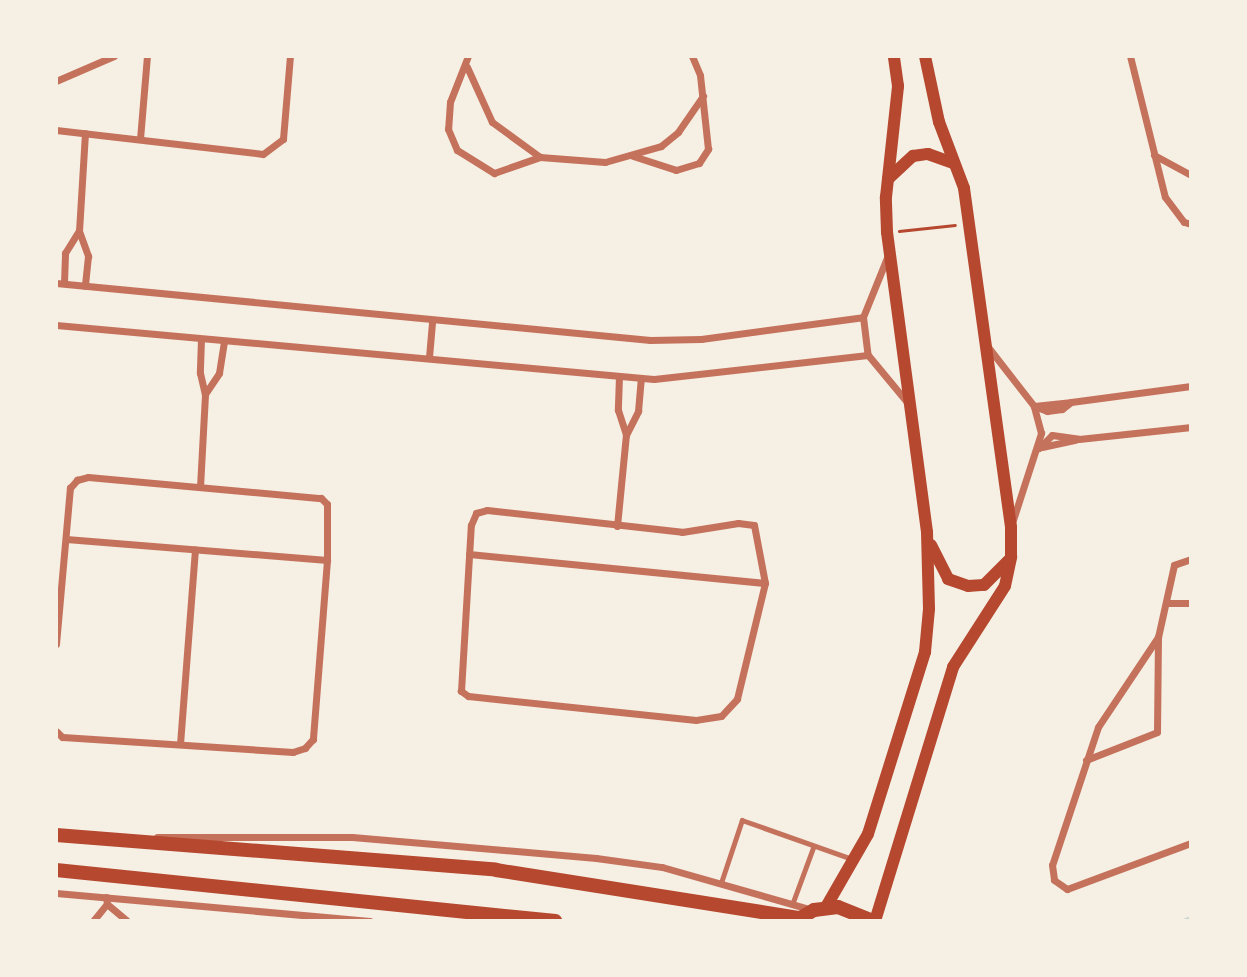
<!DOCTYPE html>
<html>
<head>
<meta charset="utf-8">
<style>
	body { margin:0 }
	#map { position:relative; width:1247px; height:977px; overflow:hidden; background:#f6efe4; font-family:"Space Grotesk",sans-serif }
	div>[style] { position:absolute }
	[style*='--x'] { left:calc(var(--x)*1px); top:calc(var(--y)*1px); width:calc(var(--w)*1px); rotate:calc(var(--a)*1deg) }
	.stream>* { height:4.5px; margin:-2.25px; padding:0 2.25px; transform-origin:2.25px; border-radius:2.25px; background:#c9d6d2 }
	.path>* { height:2.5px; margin:-1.25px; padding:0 1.25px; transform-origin:1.25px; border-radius:1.25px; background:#b5482f }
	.service>* { height:4.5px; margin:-2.25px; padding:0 2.25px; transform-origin:2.25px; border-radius:2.25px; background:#c5725c }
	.minor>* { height:7px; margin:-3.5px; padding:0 3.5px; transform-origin:3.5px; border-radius:3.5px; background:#c5725c }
	.secondary>* { height:12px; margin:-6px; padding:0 6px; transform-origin:6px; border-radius:6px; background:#b5482f }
	.primary>* { height:14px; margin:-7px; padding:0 7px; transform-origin:7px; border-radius:7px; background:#b5482f }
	span { translate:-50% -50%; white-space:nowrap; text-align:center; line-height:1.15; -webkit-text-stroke:5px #f6efe4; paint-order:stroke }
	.frame { position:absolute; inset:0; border:58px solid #f6efe4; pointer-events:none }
</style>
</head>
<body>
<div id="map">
	<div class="stream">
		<i style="--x:1183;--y:921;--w:9;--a:-21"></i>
	</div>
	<div class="path">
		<i style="--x:899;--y:231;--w:56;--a:-6.1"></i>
	</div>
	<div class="service">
		<i style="--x:721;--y:883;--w:66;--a:-71.6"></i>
		<i style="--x:742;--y:820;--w:117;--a:19.5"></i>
		<i style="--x:793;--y:902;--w:58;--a:-69.7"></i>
	</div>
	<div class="minor">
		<i style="--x:468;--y:56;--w:49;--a:111.4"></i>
		<i style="--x:450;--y:102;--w:27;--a:94"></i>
		<i style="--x:448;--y:129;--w:23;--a:67"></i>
		<i style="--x:457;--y:150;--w:44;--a:31.9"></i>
		<i style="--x:494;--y:173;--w:49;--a:-19.2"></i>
		<i style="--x:1130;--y:56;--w:145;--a:76.1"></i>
		<i style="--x:1165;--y:197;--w:31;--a:53"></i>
		<i style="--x:1184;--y:222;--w:7;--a:16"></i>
		<i style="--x:467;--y:67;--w:60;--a:65.6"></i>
		<i style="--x:492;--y:122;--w:59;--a:36.1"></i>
		<i style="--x:540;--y:157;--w:65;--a:4.4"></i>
		<i style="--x:605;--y:162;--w:58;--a:-15.9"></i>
		<i style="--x:661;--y:146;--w:22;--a:-39"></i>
		<i style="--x:678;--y:132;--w:44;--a:-55.2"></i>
		<i style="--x:56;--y:81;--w:63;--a:-23.3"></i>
		<i style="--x:56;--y:130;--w:208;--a:6.6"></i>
		<i style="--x:263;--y:154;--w:25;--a:-37"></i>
		<i style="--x:283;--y:139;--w:83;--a:-85.2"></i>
		<i style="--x:140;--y:139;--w:83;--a:-85.2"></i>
		<i style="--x:1154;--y:155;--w:42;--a:28.4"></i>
		<i style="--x:633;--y:156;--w:45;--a:18"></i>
		<i style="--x:676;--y:170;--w:24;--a:-17"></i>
		<i style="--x:699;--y:163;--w:17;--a:-57"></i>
		<i style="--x:708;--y:149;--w:74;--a:-96.2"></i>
		<i style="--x:700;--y:75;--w:21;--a:-113"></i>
		<i style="--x:79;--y:231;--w:98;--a:-86.5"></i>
		<i style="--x:56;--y:283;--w:597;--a:5.48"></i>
		<i style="--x:650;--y:340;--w:51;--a:-1.1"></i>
		<i style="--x:701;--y:339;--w:163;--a:-7.7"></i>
		<i style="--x:863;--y:317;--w:67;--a:-68"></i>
		<i style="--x:64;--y:283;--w:30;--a:-88"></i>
		<i style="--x:65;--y:253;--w:26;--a:-58"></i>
		<i style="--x:79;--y:231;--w:27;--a:70"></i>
		<i style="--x:88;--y:256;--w:30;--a:96"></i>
		<i style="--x:863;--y:317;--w:38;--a:83"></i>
		<i style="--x:56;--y:325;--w:600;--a:5.16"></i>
		<i style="--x:654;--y:379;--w:215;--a:-6.4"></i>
		<i style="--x:868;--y:355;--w:61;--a:50.3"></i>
		<i style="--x:201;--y:339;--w:34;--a:92"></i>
		<i style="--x:200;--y:373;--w:22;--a:77"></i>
		<i style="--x:205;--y:394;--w:25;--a:-56"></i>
		<i style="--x:219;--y:373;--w:32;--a:-81"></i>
		<i style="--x:988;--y:347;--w:75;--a:52.1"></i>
		<i style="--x:1034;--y:406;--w:14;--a:21"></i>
		<i style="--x:1047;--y:411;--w:15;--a:-8"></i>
		<i style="--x:1062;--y:409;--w:11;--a:-38"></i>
		<i style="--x:1071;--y:402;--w:121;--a:-7.6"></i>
		<i style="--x:429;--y:357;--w:36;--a:-85"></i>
		<i style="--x:619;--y:376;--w:34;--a:92"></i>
		<i style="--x:618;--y:410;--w:26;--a:72"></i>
		<i style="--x:626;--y:435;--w:27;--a:-63"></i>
		<i style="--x:638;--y:411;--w:33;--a:-85"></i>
		<i style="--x:1042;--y:447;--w:34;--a:-12"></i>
		<i style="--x:1039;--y:448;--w:18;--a:-45"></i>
		<i style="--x:1052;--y:435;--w:27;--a:8"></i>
		<i style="--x:1079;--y:439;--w:113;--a:-6.1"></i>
		<i style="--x:200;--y:487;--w:93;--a:-86.9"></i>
		<i style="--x:487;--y:510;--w:196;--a:6.4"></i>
		<i style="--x:682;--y:532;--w:57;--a:-9.1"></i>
		<i style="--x:738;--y:523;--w:16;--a:7"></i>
		<i style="--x:754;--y:525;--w:59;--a:79.3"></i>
		<i style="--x:765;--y:583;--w:119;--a:103.6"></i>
		<i style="--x:737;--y:699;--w:23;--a:133"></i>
		<i style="--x:721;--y:716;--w:25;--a:171"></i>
		<i style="--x:696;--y:720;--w:229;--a:-174"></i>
		<i style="--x:468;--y:696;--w:9;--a:-144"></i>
		<i style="--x:461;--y:691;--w:166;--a:-86.6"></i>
		<i style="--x:471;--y:525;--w:13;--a:-67"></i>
		<i style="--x:476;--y:513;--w:11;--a:-15"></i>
		<i style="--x:1012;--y:523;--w:95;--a:-72.1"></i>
		<i style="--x:1041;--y:433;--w:28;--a:-105"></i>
		<i style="--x:1034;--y:406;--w:36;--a:-6"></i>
		<i style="--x:617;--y:526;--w:91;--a:-84.4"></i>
		<i style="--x:66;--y:539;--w:262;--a:4.6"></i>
		<i style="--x:469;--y:554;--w:297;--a:5.6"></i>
		<i style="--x:1191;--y:559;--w:18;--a:161"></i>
		<i style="--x:1174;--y:565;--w:74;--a:102.5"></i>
		<i style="--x:1158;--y:637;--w:108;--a:123.7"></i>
		<i style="--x:1098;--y:727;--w:145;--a:108.4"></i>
		<i style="--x:1052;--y:865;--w:15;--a:82"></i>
		<i style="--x:1054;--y:880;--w:16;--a:35"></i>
		<i style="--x:1067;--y:889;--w:132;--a:-20.4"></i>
		<i style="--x:1166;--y:603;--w:25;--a:0"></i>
		<i style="--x:56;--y:644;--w:157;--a:-84.9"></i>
		<i style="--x:70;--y:488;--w:11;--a:-49"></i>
		<i style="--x:77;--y:480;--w:11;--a:-15"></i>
		<i style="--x:88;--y:477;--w:234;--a:5.2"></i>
		<i style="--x:321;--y:498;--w:8;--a:45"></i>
		<i style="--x:327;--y:504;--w:56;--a:90"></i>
		<i style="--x:327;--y:560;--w:180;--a:94.5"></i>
		<i style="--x:313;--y:739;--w:12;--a:132"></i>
		<i style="--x:305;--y:748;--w:13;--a:162"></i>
		<i style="--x:293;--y:752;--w:231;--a:-176.3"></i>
		<i style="--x:62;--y:737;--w:8;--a:-135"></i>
		<i style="--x:180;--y:744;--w:195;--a:-85.6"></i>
		<i style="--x:1086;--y:760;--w:76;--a:-21.5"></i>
		<i style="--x:1157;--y:732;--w:95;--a:-89.4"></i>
		<i style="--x:157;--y:837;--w:195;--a:0"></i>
		<i style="--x:352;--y:837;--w:245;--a:4.9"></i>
		<i style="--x:596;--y:858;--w:67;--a:7.8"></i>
		<i style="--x:662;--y:867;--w:157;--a:15.9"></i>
		<i style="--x:56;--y:893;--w:315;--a:5.1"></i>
		<i style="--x:107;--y:904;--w:26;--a:40"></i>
		<i style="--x:93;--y:921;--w:22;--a:-51"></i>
		<i style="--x:107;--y:904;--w:7;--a:-98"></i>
	</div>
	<div class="secondary">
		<i style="--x:888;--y:179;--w:34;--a:-43"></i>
		<i style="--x:913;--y:156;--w:15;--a:-8"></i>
		<i style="--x:928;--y:154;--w:27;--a:20"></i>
		<i style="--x:931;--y:545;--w:38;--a:63"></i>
		<i style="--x:948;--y:579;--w:21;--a:19"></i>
		<i style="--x:968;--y:586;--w:16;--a:-4"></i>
		<i style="--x:984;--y:585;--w:35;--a:-45"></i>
		<i style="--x:826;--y:907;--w:84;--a:-60.1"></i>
		<i style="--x:868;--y:834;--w:191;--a:-72.6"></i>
		<i style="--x:925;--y:652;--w:43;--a:-84.7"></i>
		<i style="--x:929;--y:609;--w:77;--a:-91.5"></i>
		<i style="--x:927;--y:532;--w:303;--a:-97.6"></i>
		<i style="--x:887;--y:232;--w:35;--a:-92"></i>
		<i style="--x:886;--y:197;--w:112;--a:-83.8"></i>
		<i style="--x:898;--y:86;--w:30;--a:-98"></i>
		<i style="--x:875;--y:921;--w:266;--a:-72.9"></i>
		<i style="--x:953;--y:667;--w:96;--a:-57.3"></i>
		<i style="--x:1005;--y:586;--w:30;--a:-78"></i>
		<i style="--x:1011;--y:557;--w:30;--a:-90"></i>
		<i style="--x:1011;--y:527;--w:342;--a:-97.9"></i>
		<i style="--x:964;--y:188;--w:71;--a:-110.7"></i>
		<i style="--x:939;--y:122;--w:67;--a:-102"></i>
	</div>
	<div class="primary">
		<i style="--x:56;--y:835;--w:441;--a:4.5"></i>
		<i style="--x:496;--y:870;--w:306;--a:9"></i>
		<i style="--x:56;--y:870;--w:502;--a:5.84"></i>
		<i style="--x:795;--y:921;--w:22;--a:-30"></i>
		<i style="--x:814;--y:910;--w:24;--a:-7"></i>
		<i style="--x:838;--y:907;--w:37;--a:22"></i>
	</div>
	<div class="frame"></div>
</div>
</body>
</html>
